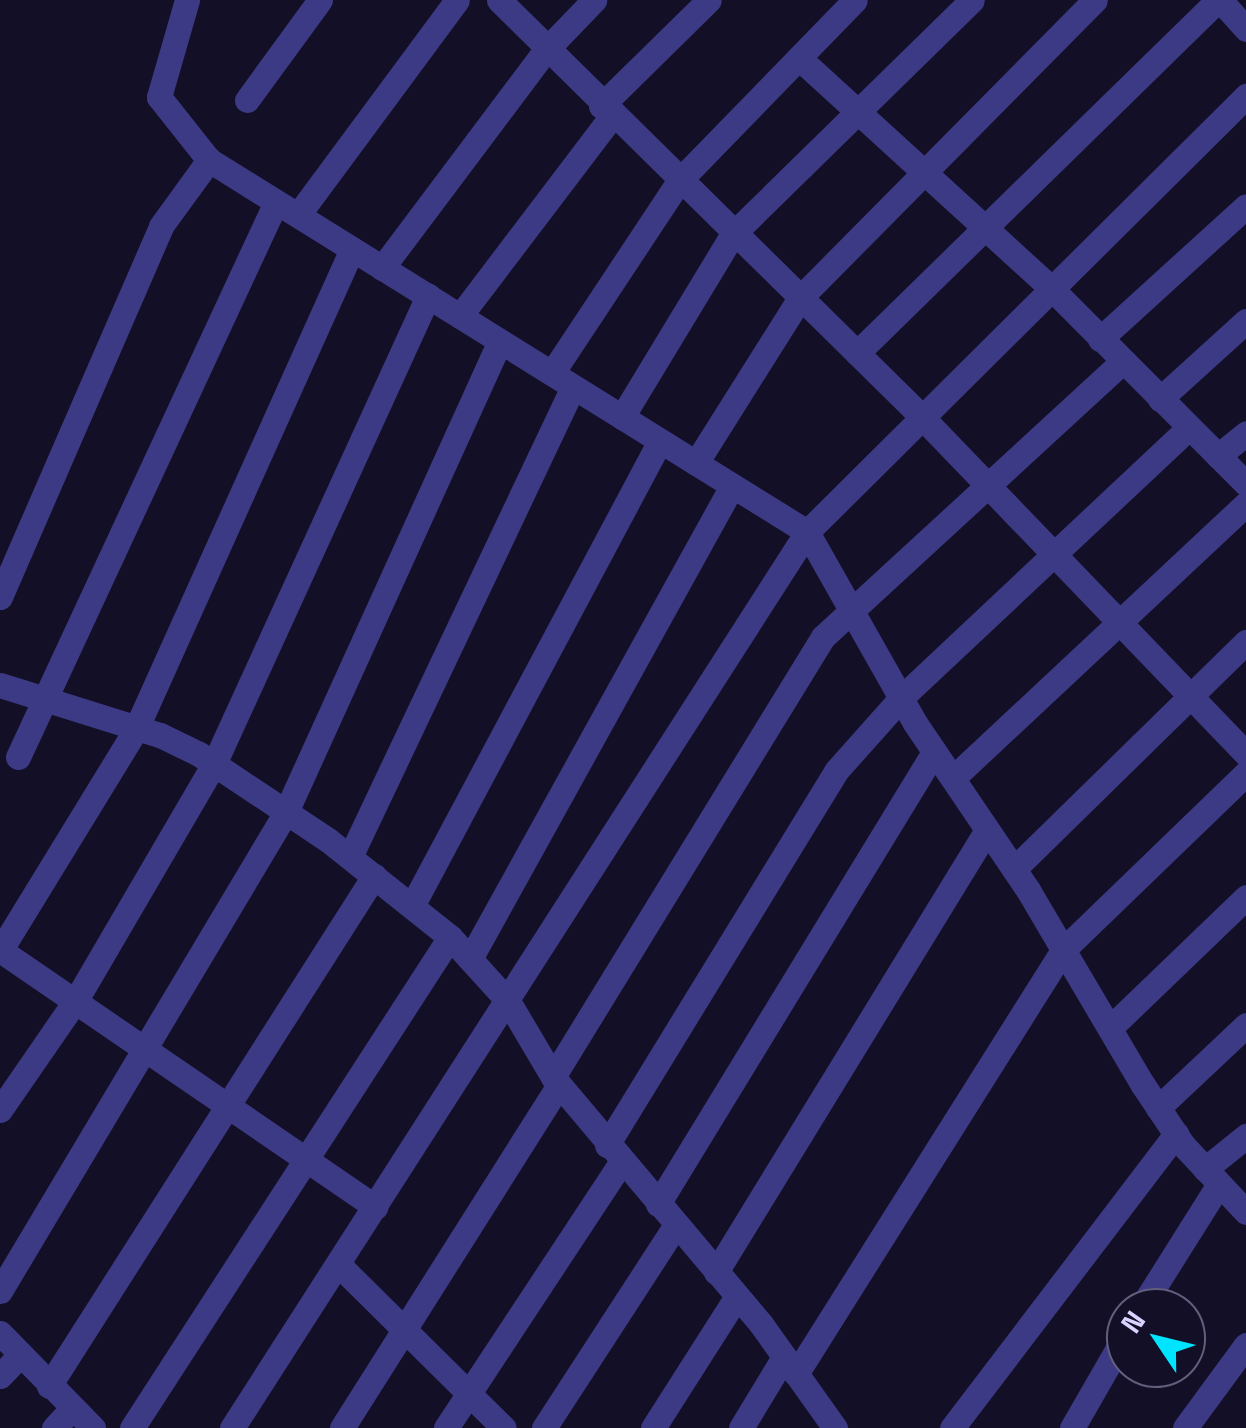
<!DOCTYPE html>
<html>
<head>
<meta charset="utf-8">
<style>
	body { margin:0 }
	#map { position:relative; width:1246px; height:1428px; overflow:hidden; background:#130f26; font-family:"Space Grotesk",sans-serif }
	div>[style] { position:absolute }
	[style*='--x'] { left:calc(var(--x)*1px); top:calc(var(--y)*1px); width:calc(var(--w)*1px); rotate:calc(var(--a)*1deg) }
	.minor>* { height:25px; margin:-12.5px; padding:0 12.5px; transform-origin:12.5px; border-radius:12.5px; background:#3d3a85 }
	.tertiary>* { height:25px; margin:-12.5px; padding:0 12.5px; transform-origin:12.5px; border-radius:12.5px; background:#3d3a85 }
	span { translate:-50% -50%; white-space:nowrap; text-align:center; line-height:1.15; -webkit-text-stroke:8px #130f26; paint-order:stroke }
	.north { position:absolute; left:1106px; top:1288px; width:100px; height:100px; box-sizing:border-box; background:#130f26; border:2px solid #625e7d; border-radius:50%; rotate:305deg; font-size:28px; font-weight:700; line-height:40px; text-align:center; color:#d9d4ff }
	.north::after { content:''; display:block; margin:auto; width:35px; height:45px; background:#00e5ff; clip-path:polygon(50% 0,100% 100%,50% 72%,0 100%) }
</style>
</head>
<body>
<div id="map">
	<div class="minor">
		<i style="--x:187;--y:0;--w:101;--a:106.1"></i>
		<i style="--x:159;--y:97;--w:80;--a:51.6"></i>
		<i style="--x:209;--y:160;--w:704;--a:31.88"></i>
		<i style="--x:807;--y:532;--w:219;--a:60.5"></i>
		<i style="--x:915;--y:723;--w:202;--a:55.9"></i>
		<i style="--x:1028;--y:890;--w:226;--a:59.5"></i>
		<i style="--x:1143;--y:1085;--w:72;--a:56.3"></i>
		<i style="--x:1183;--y:1145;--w:92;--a:46.8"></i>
		<i style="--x:499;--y:0;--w:590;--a:44.59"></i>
		<i style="--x:919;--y:414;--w:472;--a:46.1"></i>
		<i style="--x:799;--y:58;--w:340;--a:42.4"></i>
		<i style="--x:1050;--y:287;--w:278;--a:45.1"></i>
		<i style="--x:247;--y:100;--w:124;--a:-53.9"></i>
		<i style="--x:601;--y:106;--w:151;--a:-44.5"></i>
		<i style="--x:298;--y:215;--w:267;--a:-53.5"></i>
		<i style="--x:382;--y:268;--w:271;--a:-53.1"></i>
		<i style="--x:545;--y:51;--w:71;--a:-46.1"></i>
		<i style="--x:460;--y:316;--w:251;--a:-52.8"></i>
		<i style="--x:1100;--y:339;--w:197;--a:-42.3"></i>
		<i style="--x:857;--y:353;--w:505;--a:-44.36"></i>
		<i style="--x:552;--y:373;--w:230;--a:-56.5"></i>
		<i style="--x:679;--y:181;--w:252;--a:-45.8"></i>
		<i style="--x:1160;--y:399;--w:116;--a:-42.2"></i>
		<i style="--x:622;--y:417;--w:214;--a:-58.8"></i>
		<i style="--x:733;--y:234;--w:334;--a:-44.4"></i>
		<i style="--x:1218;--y:456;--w:36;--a:-39"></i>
		<i style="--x:696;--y:463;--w:195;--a:-57.8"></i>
		<i style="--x:800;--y:298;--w:419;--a:-45.3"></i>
		<i style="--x:0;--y:597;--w:404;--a:-66.5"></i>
		<i style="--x:161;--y:226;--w:82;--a:-54"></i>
		<i style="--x:0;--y:685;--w:168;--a:17.4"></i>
		<i style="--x:160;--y:735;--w:43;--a:26"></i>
		<i style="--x:199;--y:754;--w:155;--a:33.7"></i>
		<i style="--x:328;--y:840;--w:156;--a:38.5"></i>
		<i style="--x:450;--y:937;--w:86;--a:47.8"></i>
		<i style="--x:508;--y:1001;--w:88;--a:59.4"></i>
		<i style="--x:553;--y:1077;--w:323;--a:49.9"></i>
		<i style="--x:761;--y:1324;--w:128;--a:54.6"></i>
		<i style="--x:18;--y:757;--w:612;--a:-65.07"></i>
		<i style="--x:953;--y:778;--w:401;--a:-43.1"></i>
		<i style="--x:350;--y:857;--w:520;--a:-64.62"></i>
		<i style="--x:1014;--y:869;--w:325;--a:-44.4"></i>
		<i style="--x:412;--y:906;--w:527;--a:-61.93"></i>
		<i style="--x:0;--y:950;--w:455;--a:34.4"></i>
		<i style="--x:0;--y:951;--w:260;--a:-58.5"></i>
		<i style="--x:136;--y:729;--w:526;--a:-65.77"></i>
		<i style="--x:470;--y:959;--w:541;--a:-61.02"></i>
		<i style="--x:1110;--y:1028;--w:189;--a:-43.9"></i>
		<i style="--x:553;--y:1077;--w:516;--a:-58.47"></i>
		<i style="--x:823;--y:637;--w:406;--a:-42.6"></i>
		<i style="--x:1158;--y:1108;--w:121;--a:-43.3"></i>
		<i style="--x:0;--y:1110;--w:134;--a:-55.4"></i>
		<i style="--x:76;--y:1000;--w:273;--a:-59.7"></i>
		<i style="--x:214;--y:764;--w:515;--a:-65.43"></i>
		<i style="--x:607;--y:1145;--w:439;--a:-58.5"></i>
		<i style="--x:836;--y:771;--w:98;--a:-48.3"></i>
		<i style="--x:901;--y:698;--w:395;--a:-43.2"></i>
		<i style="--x:1205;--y:1169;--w:53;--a:-38.8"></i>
		<i style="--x:658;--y:1204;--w:530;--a:-58.59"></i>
		<i style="--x:338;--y:1264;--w:233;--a:44.7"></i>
		<i style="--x:716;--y:1272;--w:518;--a:-58.49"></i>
		<i style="--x:0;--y:1291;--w:558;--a:-59.16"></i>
		<i style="--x:286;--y:812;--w:517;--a:-65.57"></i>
		<i style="--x:1141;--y:1308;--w:146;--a:-57.8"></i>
		<i style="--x:796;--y:1374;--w:501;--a:-57.8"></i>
		<i style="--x:1063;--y:950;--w:255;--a:-44"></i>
		<i style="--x:0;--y:1376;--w:29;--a:-46"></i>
		<i style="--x:49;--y:1386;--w:605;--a:-57.49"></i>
		<i style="--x:54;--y:1428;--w:25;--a:-47"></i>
		<i style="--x:132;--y:1428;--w:585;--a:-57.07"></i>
		<i style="--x:232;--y:1428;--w:1065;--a:-57.31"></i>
		<i style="--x:807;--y:532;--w:619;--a:-44.8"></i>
		<i style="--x:342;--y:1428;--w:406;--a:-57.7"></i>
		<i style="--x:446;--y:1428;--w:320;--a:-56.6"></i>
		<i style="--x:544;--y:1428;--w:242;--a:-57"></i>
		<i style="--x:653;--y:1428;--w:156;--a:-57.5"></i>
		<i style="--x:741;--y:1428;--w:83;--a:-58.8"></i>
		<i style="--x:952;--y:1428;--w:370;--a:-52.7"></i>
		<i style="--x:1072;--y:1428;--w:108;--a:-60.1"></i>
		<i style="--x:1185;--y:1428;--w:103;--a:-53.7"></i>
	</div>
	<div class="tertiary">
		<i style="--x:1220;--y:0;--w:39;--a:48"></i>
		<i style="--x:0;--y:1333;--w:133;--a:45.6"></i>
	</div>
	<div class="north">N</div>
</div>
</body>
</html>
